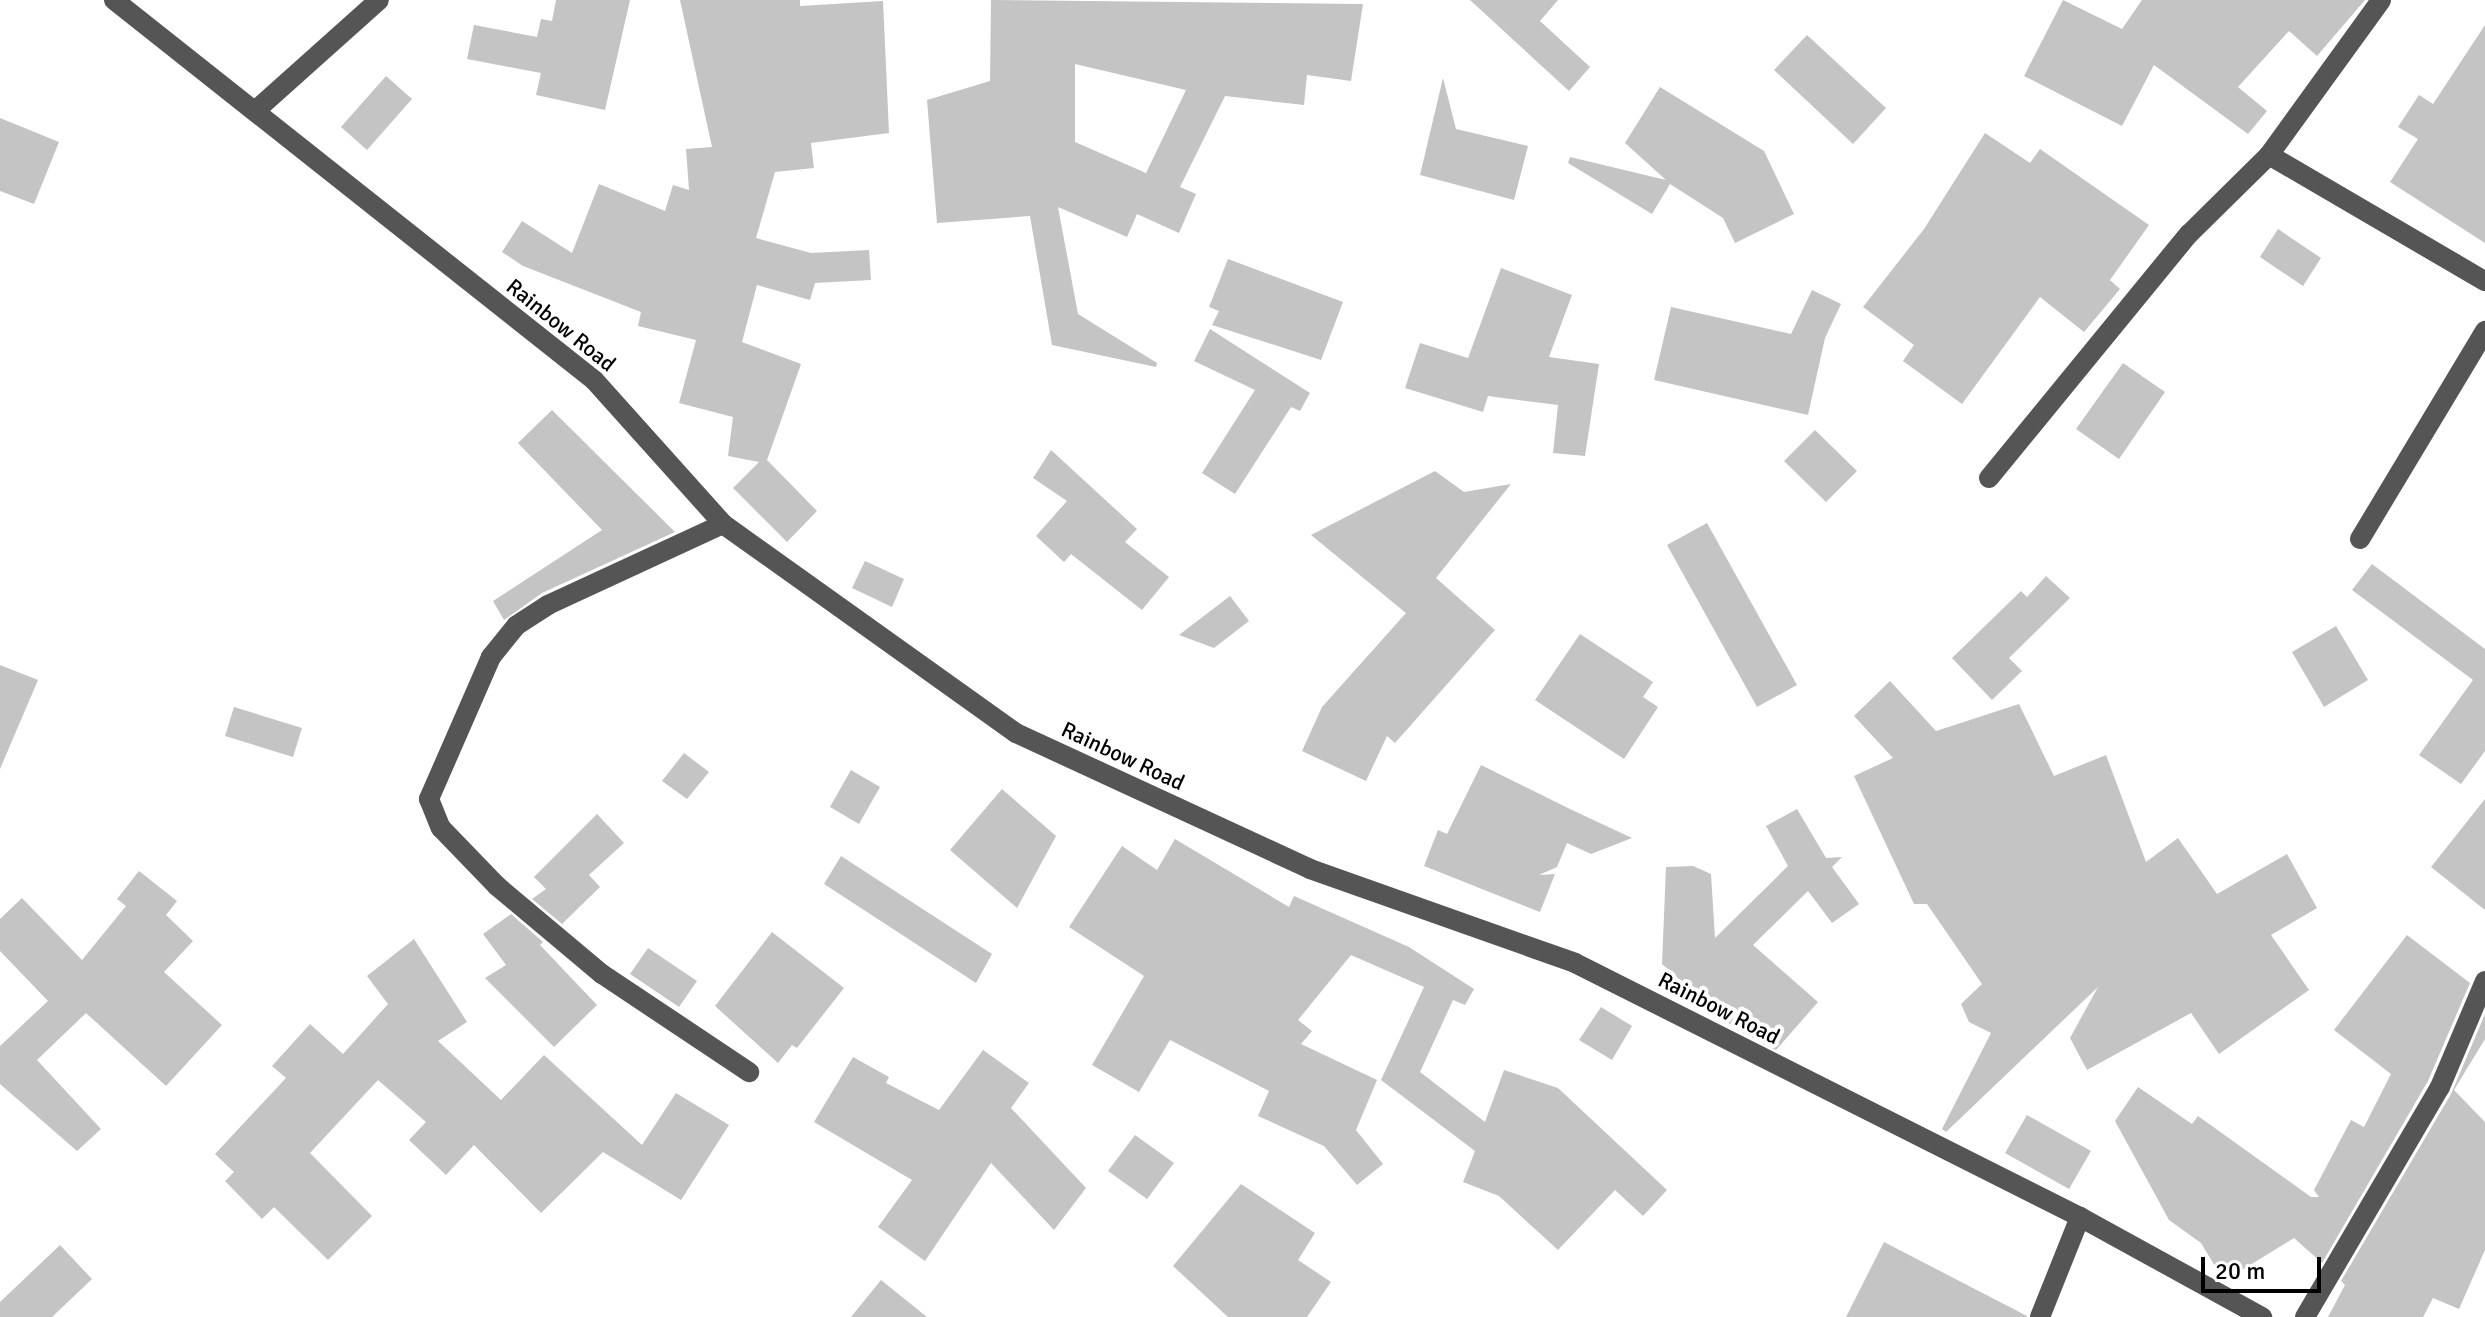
<!DOCTYPE html>
<html>
<head>
<meta charset="utf-8">
<style>
	body { margin:0 }
	#map { position:relative; width:2485px; height:1317px; overflow:hidden; background:#fff; font-family:Signika,sans-serif }
	div>[style] { position:absolute }
	[style*='--x'] { left:calc(var(--x)*1px); top:calc(var(--y)*1px); width:calc(var(--w)*1px); rotate:calc(var(--a)*1deg) }
	.building>* { inset:0; background:#c4c4c4 }
	.minor>* { height:20px; margin:-10px; padding:0 10px; transform-origin:10px; border-radius:10px; background:#555 }
	span { translate:-50% -50%; white-space:nowrap; text-align:center; line-height:1.15; -webkit-text-stroke:8px #fff; paint-order:stroke }
	.street-label { font-size:22px; color:#000 }
	.scale { position:absolute; left:2201px; top:1257px; width:120px; height:36px; box-sizing:border-box; border:4px solid #000; border-top:0; padding-left:10px; font-size:24px; line-height:28px; white-space:nowrap; color:#000; -webkit-text-stroke:6px #fff; paint-order:stroke }
</style>
</head>
<body>
<div id="map">
	<div class="building">
		<i style="clip-path:polygon(556px 0,630px 0,605px 110px,536px 95px,541px 73px,467px 59px,474px 25px,537px 37px,541px 19px,552px 21px)"></i>
		<i style="clip-path:polygon(680px 0,800px 0,800px 6px,883px 1px,889px 133px,811px 143px,814px 168px,775px 172px,756px 238px,811px 253px,869px 250px,871px 280px,815px 283px,810px 300px,757px 285px,742px 342px,801px 364px,767px 460px,817px 511px,787px 542px,733px 488px,759px 462px,728px 456px,733px 417px,679px 403px,696px 340px,638px 326px,641px 312px,523px 266px,502px 252px,522px 221px,572px 253px,599px 184px,665px 211px,673px 185px,689px 190px,686px 149px,712px 147px)"></i>
		<i style="clip-path:polygon(evenodd,991px 0,1363px 4px,1351px 81px,1307px 75px,1304px 105px,1225px 96px,1180px 187px,1196px 194px,1179px 233px,1137px 214px,1127px 237px,1058px 207px,1078px 314px,1157px 363px,1156px 367px,1052px 345px,1030px 216px,937px 223px,927px 100px,990px 81px,991px 0,1075px 64px,1186px 90px,1146px 173px,1075px 142px,1075px 64px)"></i>
		<i style="clip-path:polygon(1470px 0,1558px 0,1540px 21px,1590px 67px,1569px 91px)"></i>
		<i style="clip-path:polygon(2063px 0,2122px 29px,2142px 0,2365px 0,2317px 56px,2289px 31px,2238px 87px,2267px 111px,2248px 134px,2154px 65px,2122px 126px,2024px 76px)"></i>
		<i style="clip-path:polygon(2485px 25px,2485px 243px,2390px 182px,2418px 139px,2398px 127px,2419px 95px,2433px 104px)"></i>
		<i style="clip-path:polygon(1807px 35px,1886px 108px,1853px 144px,1774px 70px)"></i>
		<i style="clip-path:polygon(386px 76px,412px 99px,367px 150px,341px 127px)"></i>
		<i style="clip-path:polygon(1443px 78px,1456px 129px,1528px 146px,1514px 200px,1420px 175px)"></i>
		<i style="clip-path:polygon(1660px 87px,1764px 151px,1794px 214px,1735px 243px,1723px 218px,1670px 184px,1652px 214px,1568px 163px,1570px 157px,1666px 180px,1625px 143px)"></i>
		<i style="clip-path:polygon(0 118px,59px 142px,34px 204px,0 191px)"></i>
		<i style="clip-path:polygon(1985px 133px,2030px 163px,2040px 149px,2149px 225px,2110px 280px,2120px 289px,2084px 332px,2040px 297px,1962px 404px,1903px 361px,1914px 345px,1863px 307px,1924px 229px)"></i>
		<i style="clip-path:polygon(2278px 229px,2321px 258px,2303px 286px,2260px 257px)"></i>
		<i style="clip-path:polygon(1228px 259px,1343px 302px,1321px 360px,1212px 325px,1219px 311px,1209px 307px)"></i>
		<i style="clip-path:polygon(1501px 268px,1572px 295px,1549px 357px,1599px 364px,1585px 456px,1553px 453px,1558px 405px,1488px 396px,1483px 412px,1405px 388px,1420px 343px,1468px 358px)"></i>
		<i style="clip-path:polygon(1812px 290px,1841px 304px,1825px 338px,1808px 415px,1654px 380px,1671px 307px,1791px 334px)"></i>
		<i style="clip-path:polygon(1210px 329px,1310px 393px,1300px 411px,1291px 407px,1235px 494px,1202px 473px,1255px 390px,1194px 361px)"></i>
		<i style="clip-path:polygon(2123px 363px,2165px 392px,2119px 459px,2076px 429px)"></i>
		<i style="clip-path:polygon(552px 410px,675px 532px,542px 593px,504px 620px,493px 601px,602px 530px,518px 443px)"></i>
		<i style="clip-path:polygon(1815px 430px,1857px 471px,1826px 502px,1784px 461px)"></i>
		<i style="clip-path:polygon(1051px 450px,1137px 529px,1125px 542px,1169px 577px,1142px 610px,1071px 554px,1064px 562px,1036px 536px,1067px 501px,1033px 478px)"></i>
		<i style="clip-path:polygon(1435px 471px,1464px 492px,1511px 484px,1436px 578px,1495px 630px,1395px 743px,1387px 736px,1366px 781px,1302px 751px,1322px 707px,1406px 613px,1311px 535px)"></i>
		<i style="clip-path:polygon(1707px 523px,1797px 685px,1757px 707px,1667px 545px)"></i>
		<i style="clip-path:polygon(865px 561px,904px 579px,892px 607px,852px 588px)"></i>
		<i style="clip-path:polygon(2372px 564px,2485px 649px,2485px 751px,2461px 784px,2419px 755px,2473px 680px,2352px 590px)"></i>
		<i style="clip-path:polygon(2046px 576px,2070px 598px,2009px 658px,2022px 671px,1992px 700px,1952px 658px,2021px 591px,2027px 597px)"></i>
		<i style="clip-path:polygon(1230px 596px,1249px 621px,1214px 648px,1179px 635px)"></i>
		<i style="clip-path:polygon(2336px 626px,2368px 680px,2324px 707px,2292px 652px)"></i>
		<i style="clip-path:polygon(1580px 634px,1653px 682px,1643px 697px,1658px 707px,1624px 759px,1535px 700px)"></i>
		<i style="clip-path:polygon(0 665px,38px 680px,0 769px)"></i>
		<i style="clip-path:polygon(1890px 681px,1936px 731px,2019px 704px,2054px 776px,2106px 755px,2146px 862px,2178px 838px,2217px 894px,2287px 854px,2317px 908px,2271px 935px,2309px 990px,2219px 1054px,2191px 1013px,2087px 1070px,2070px 1038px,2098px 987px,1946px 1132px,1942px 1129px,1991px 1033px,1969px 1022px,1961px 1004px,1982px 984px,1927px 904px,1914px 904px,1854px 776px,1893px 758px,1854px 716px)"></i>
		<i style="clip-path:polygon(234px 707px,302px 728px,293px 757px,225px 736px)"></i>
		<i style="clip-path:polygon(684px 753px,709px 772px,687px 799px,662px 781px)"></i>
		<i style="clip-path:polygon(1481px 765px,1572px 810px,1632px 838px,1591px 854px,1567px 843px,1557px 867px,1539px 875px,1555px 874px,1540px 912px,1424px 866px,1438px 830px,1447px 834px)"></i>
		<i style="clip-path:polygon(851px 770px,880px 787px,859px 824px,830px 807px)"></i>
		<i style="clip-path:polygon(1002px 789px,1056px 836px,1017px 908px,950px 850px)"></i>
		<i style="clip-path:polygon(2485px 799px,2485px 910px,2431px 867px)"></i>
		<i style="clip-path:polygon(1797px 809px,1826px 858px,1842px 857px,1832px 867px,1859px 904px,1832px 923px,1808px 891px,1753px 945px,1818px 1002px,1776px 1050px,1734px 1028px,1662px 964px,1666px 867px,1693px 866px,1711px 874px,1715px 938px,1788px 866px,1766px 826px)"></i>
		<i style="clip-path:polygon(597px 814px,624px 843px,589px 875px,600px 887px,562px 924px,532px 899px,546px 889px,534px 877px)"></i>
		<i style="clip-path:polygon(1175px 839px,1289px 907px,1294px 896px,1409px 947px,1474px 989px,1465px 1005px,1453px 1000px,1420px 1072px,1485px 1122px,1504px 1070px,1558px 1088px,1667px 1190px,1643px 1216px,1615px 1190px,1558px 1250px,1499px 1196px,1463px 1182px,1475px 1151px,1381px 1080px,1424px 987px,1351px 955px,1298px 1020px,1312px 1031px,1301px 1044px,1377px 1080px,1356px 1130px,1383px 1164px,1357px 1185px,1324px 1146px,1258px 1116px,1269px 1091px,1170px 1040px,1139px 1092px,1092px 1065px,1144px 976px,1069px 927px,1122px 846px,1157px 870px)"></i>
		<i style="clip-path:polygon(841px 856px,992px 954px,976px 983px,824px 884px)"></i>
		<i style="clip-path:polygon(139px 871px,177px 901px,166px 915px,193px 941px,164px 972px,222px 1025px,166px 1086px,86px 1013px,37px 1060px,101px 1129px,77px 1151px,0 1084px,0 1046px,48px 1001px,0 951px,0 919px,22px 898px,82px 960px,126px 906px,117px 899px)"></i>
		<i style="clip-path:polygon(511px 914px,543px 942px,540px 945px,597px 1005px,554px 1047px,485px 978px,506px 965px,483px 934px)"></i>
		<i style="clip-path:polygon(772px 932px,844px 988px,797px 1048px,792px 1045px,778px 1063px,715px 1006px)"></i>
		<i style="clip-path:polygon(2407px 935px,2470px 983px,2428px 1081px,2322px 1263px,2294px 1238px,2224px 1281px,2201px 1243px,2169px 1220px,2115px 1121px,2138px 1087px,2192px 1124px,2198px 1116px,2311px 1197px,2319px 1197px,2314px 1190px,2351px 1120px,2364px 1127px,2391px 1074px,2334px 1030px)"></i>
		<i style="clip-path:polygon(414px 939px,467px 1022px,438px 1041px,501px 1100px,544px 1055px,642px 1145px,676px 1093px,729px 1125px,681px 1200px,603px 1152px,541px 1213px,474px 1145px,446px 1175px,409px 1140px,426px 1122px,378px 1080px,310px 1153px,372px 1216px,328px 1260px,274px 1207px,262px 1219px,225px 1181px,234px 1172px,215px 1154px,286px 1078px,272px 1066px,310px 1024px,343px 1054px,388px 1004px,367px 976px)"></i>
		<i style="clip-path:polygon(648px 948px,697px 981px,679px 1007px,630px 974px)"></i>
		<i style="clip-path:polygon(1601px 1007px,1632px 1026px,1612px 1060px,1579px 1040px)"></i>
		<i style="clip-path:polygon(2485px 1014px,2485px 1039px,2454px 1090px,2485px 1122px,2485px 1250px,2459px 1309px,2433px 1298px,2423px 1317px,2328px 1317px,2345px 1285px,2341px 1281px,2451px 1094px)"></i>
		<i style="clip-path:polygon(983px 1050px,1029px 1083px,1011px 1108px,1086px 1188px,1054px 1230px,991px 1163px,925px 1261px,878px 1227px,912px 1180px,814px 1122px,853px 1057px,889px 1077px,886px 1083px,939px 1110px)"></i>
		<i style="clip-path:polygon(2027px 1115px,2091px 1151px,2069px 1189px,2005px 1153px)"></i>
		<i style="clip-path:polygon(1135px 1135px,1174px 1163px,1147px 1199px,1108px 1171px)"></i>
		<i style="clip-path:polygon(1241px 1184px,1315px 1233px,1298px 1260px,1331px 1282px,1307px 1317px,1228px 1317px,1173px 1266px)"></i>
		<i style="clip-path:polygon(1884px 1242px,2027px 1316px,2027px 1317px,1846px 1317px)"></i>
		<i style="clip-path:polygon(60px 1245px,92px 1279px,52px 1317px,0 1317px,0 1302px)"></i>
		<i style="clip-path:polygon(881px 1280px,927px 1317px,851px 1317px)"></i>
	</div>
	<div class="minor">
		<i style="--x:114;--y:0;--w:612;--a:38.37"></i>
		<i style="--x:594;--y:380;--w:193;--a:48.1"></i>
		<i style="--x:723;--y:524;--w:360;--a:35.5"></i>
		<i style="--x:1016;--y:733;--w:324;--a:24.8"></i>
		<i style="--x:1310;--y:869;--w:281;--a:19.5"></i>
		<i style="--x:1575;--y:963;--w:565;--a:26.7"></i>
		<i style="--x:2080;--y:1217;--w:208;--a:28.8"></i>
		<i style="--x:255;--y:111;--w:166;--a:-41.8"></i>
		<i style="--x:2269;--y:155;--w:250;--a:30.3"></i>
		<i style="--x:1989;--y:478;--w:315;--a:-50.7"></i>
		<i style="--x:2189;--y:234;--w:112;--a:-44.6"></i>
		<i style="--x:2269;--y:155;--w:191;--a:-54.1"></i>
		<i style="--x:723;--y:524;--w:193;--a:155.2"></i>
		<i style="--x:548;--y:605;--w:38;--a:147"></i>
		<i style="--x:516;--y:626;--w:40;--a:129"></i>
		<i style="--x:491;--y:657;--w:155;--a:113.6"></i>
		<i style="--x:429;--y:799;--w:31;--a:68"></i>
		<i style="--x:441;--y:828;--w:81;--a:46"></i>
		<i style="--x:497;--y:886;--w:137;--a:40"></i>
		<i style="--x:602;--y:974;--w:177;--a:33.7"></i>
		<i style="--x:2360;--y:539;--w:243;--a:-59"></i>
		<i style="--x:2040;--y:1317;--w:108;--a:-68.2"></i>
		<i style="--x:2305;--y:1317;--w:267;--a:-59.6"></i>
		<i style="--x:2440;--y:1087;--w:115;--a:-67"></i>
	</div>
	<div class="street-label">
		<span style="left:561px;top:325px;rotate:39deg">Rainbow Road</span>
		<span style="left:1123px;top:756px;rotate:25deg">Rainbow Road</span>
		<span style="left:1719px;top:1008px;rotate:27deg">Rainbow Road</span>
	</div>
	<div class="scale">20 m</div>
</div>
</body>
</html>
